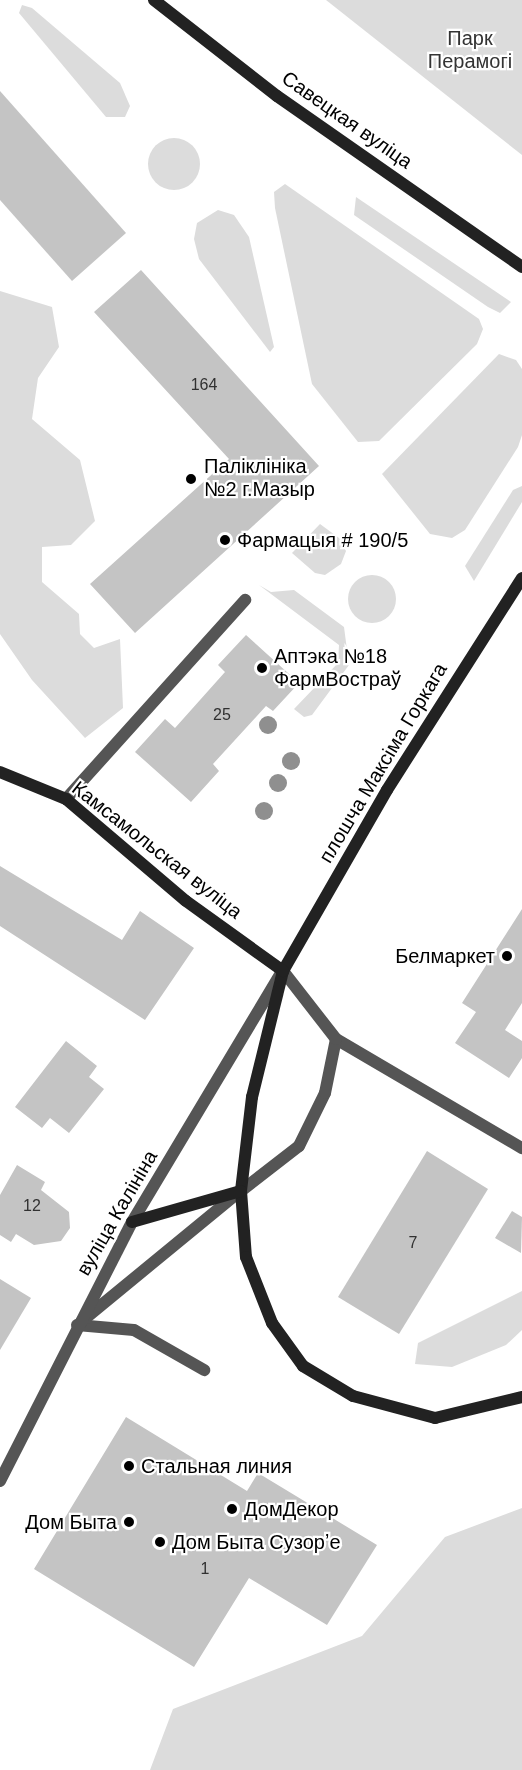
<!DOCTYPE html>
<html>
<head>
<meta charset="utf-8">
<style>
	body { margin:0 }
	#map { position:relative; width:522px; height:1770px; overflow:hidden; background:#fff; font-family:Helvetica,sans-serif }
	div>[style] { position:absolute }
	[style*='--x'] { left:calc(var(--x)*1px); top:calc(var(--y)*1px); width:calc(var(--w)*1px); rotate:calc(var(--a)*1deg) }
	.green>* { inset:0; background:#dcdcdc }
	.round { border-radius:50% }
	.building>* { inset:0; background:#c4c4c4 }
	.lane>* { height:12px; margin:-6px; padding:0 6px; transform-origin:6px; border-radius:6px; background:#555 }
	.street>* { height:12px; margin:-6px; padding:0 6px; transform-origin:6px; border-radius:6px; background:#555 }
	.secondary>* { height:12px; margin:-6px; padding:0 6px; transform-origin:6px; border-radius:6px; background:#222 }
	.trees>* { width:18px; height:18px; margin:-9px; border-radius:50%; background:#8f8f8f }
	.dots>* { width:16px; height:16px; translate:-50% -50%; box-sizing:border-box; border:3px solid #fff; border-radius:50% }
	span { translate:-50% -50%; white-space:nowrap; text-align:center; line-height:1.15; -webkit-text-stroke:4.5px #fff; paint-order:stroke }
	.number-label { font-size:16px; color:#313131 }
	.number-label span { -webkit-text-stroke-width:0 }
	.park-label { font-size:20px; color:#333 }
	.street-label { font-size:20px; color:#000 }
	.poi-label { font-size:20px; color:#000 }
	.left { translate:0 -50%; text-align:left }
	.right { translate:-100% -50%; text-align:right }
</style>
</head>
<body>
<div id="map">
	<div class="green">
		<i style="clip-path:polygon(326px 0,522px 0,522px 155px)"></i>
		<i style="clip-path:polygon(22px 5px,32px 8px,120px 83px,130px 106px,125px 117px,106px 117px,19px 13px)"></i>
		<i class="round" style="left:148px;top:138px;width:52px;height:52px"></i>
		<i style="clip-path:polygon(285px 184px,479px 319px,483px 329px,477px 344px,379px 441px,358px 442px,312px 384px,275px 208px,274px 192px)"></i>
		<i style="clip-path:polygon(356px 197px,511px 302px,500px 313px,488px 307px,354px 215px)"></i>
		<i style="clip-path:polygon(218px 210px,234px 215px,249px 237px,274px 347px,270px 352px,199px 259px,194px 239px,197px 223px)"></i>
		<i style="clip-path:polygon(0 291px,52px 307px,59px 347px,38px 378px,32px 419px,80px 460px,95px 521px,71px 545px,42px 547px,42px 582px,79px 614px,80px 634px,94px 648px,120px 639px,123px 708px,85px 738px,32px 680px,0 634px)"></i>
		<i style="clip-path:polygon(499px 354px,516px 360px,522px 369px,522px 435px,518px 447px,465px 530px,452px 538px,430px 534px,382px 474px)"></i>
		<i style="clip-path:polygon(522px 486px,522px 502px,474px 581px,465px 566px,513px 490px)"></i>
		<i style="clip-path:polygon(320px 524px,339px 538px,346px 551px,341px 564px,325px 575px,315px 573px,292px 553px)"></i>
		<i class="round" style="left:348px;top:575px;width:48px;height:48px"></i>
		<i style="clip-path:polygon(259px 585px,271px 592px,294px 590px,344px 627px,349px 665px,312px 715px,304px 717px,294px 709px,338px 663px,339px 645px)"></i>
		<i style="clip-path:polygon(522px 1291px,522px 1330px,506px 1345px,452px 1367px,415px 1364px,418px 1343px)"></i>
		<i style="clip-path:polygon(522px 1508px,522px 1770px,150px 1770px,173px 1709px,362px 1636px,445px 1537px)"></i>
	</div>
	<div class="building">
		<i style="clip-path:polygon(0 91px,126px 233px,72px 281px,0 200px)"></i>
		<i style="clip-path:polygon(141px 270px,319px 466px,135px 633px,90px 584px,229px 459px,94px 312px)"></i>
		<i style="clip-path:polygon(246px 635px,299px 683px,273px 711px,266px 706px,213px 764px,219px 771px,191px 802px,135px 752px,165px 719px,175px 728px,225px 672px,218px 665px)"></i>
		<i style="clip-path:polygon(0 866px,122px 940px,140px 911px,194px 948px,145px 1020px,0 926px)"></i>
		<i style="clip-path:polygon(522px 909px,522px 1003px,505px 1030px,522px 1041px,522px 1058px,509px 1078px,455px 1043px,476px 1012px,462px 1003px)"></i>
		<i style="clip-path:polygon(66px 1041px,97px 1066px,89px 1077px,104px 1089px,69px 1133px,50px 1118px,42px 1128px,15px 1107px)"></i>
		<i style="clip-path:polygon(427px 1151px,488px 1189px,399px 1334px,338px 1297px)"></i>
		<i style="clip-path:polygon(17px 1165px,45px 1182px,41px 1190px,69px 1212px,70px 1228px,61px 1241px,34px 1245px,16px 1234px,11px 1242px,0 1235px,0 1195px)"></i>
		<i style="clip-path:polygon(512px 1211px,522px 1217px,521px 1253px,495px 1238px)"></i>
		<i style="clip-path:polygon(0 1279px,31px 1298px,0 1350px)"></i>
		<i style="clip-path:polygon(126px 1417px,247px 1491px,258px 1473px,377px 1545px,327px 1625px,249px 1578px,194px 1667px,34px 1569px)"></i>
	</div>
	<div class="lane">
		<i style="--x:66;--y:799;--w:268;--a:-48"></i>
		<i style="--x:336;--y:1039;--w:216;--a:30.4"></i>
		<i style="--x:241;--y:1191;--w:73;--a:-37.8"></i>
		<i style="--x:299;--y:1146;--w:59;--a:-63.9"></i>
		<i style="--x:325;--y:1093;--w:55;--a:-78.5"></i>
		<i style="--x:336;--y:1039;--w:86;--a:-127.9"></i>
		<i style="--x:77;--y:1325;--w:57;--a:5"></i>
		<i style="--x:134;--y:1330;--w:81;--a:29.7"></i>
	</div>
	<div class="street">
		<i style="--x:82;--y:1321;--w:205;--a:-39.4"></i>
		<i style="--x:0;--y:1481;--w:291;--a:-63"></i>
		<i style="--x:132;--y:1222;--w:288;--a:-59.1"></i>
	</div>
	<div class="secondary">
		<i style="--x:154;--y:0;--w:156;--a:38"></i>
		<i style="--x:277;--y:96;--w:299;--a:34.9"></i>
		<i style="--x:522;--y:578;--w:251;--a:122.5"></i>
		<i style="--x:387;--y:790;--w:209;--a:119.9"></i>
		<i style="--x:283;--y:971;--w:130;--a:103.8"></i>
		<i style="--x:252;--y:1097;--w:95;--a:96.7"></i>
		<i style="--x:241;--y:1191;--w:66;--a:85.7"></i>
		<i style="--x:246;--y:1257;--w:71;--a:68.5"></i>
		<i style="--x:272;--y:1323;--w:53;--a:54.2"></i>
		<i style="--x:303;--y:1366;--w:58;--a:31"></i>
		<i style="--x:353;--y:1396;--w:85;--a:15"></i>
		<i style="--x:435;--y:1418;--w:89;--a:-13.6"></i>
		<i style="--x:0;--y:772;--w:71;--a:22.2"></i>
		<i style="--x:66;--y:799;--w:157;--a:40.4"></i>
		<i style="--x:186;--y:901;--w:120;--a:35.8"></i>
		<i style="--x:132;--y:1222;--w:113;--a:-15.9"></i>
	</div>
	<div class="trees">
		<i style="left:268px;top:725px"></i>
		<i style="left:291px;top:761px"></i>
		<i style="left:278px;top:783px"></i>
		<i style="left:264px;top:811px"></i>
	</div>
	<div class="dots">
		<i style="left:191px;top:479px;background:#000"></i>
		<i style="left:225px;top:540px;background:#000"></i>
		<i style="left:262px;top:668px;background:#000"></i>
		<i style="left:507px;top:956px;background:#000"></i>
		<i style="left:129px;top:1466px;background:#000"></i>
		<i style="left:232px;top:1509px;background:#000"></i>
		<i style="left:129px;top:1522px;background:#000"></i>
		<i style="left:160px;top:1542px;background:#000"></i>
	</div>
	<div class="number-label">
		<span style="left:204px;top:385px">164</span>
		<span style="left:222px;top:715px">25</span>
		<span style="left:32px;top:1206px">12</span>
		<span style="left:413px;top:1243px">7</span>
		<span style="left:205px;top:1569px">1</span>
	</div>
	<div class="park-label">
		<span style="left:470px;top:50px">Парк<br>Перамогі</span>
	</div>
	<div class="street-label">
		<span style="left:347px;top:120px;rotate:35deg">Савецкая вуліца</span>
		<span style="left:383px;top:763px;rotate:-59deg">плошча Максіма Горкага</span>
		<span style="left:157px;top:850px;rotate:38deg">Камсамольская вуліца</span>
		<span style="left:117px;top:1213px;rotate:-60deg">вуліца Калініна</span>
	</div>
	<div class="poi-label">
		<span class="left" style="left:204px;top:478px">Паліклініка<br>№2 г.Мазыр</span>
		<span class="left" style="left:237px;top:540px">Фармацыя # 190/5</span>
		<span class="left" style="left:274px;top:668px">Аптэка №18<br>ФармВостраў</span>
		<span class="right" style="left:495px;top:956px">Белмаркет</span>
		<span class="left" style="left:141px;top:1466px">Стальная линия</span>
		<span class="left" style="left:244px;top:1509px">ДомДекор</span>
		<span class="right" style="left:117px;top:1522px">Дом Быта</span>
		<span class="left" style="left:172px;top:1542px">Дом Быта Сузорʼе</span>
	</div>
</div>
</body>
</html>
